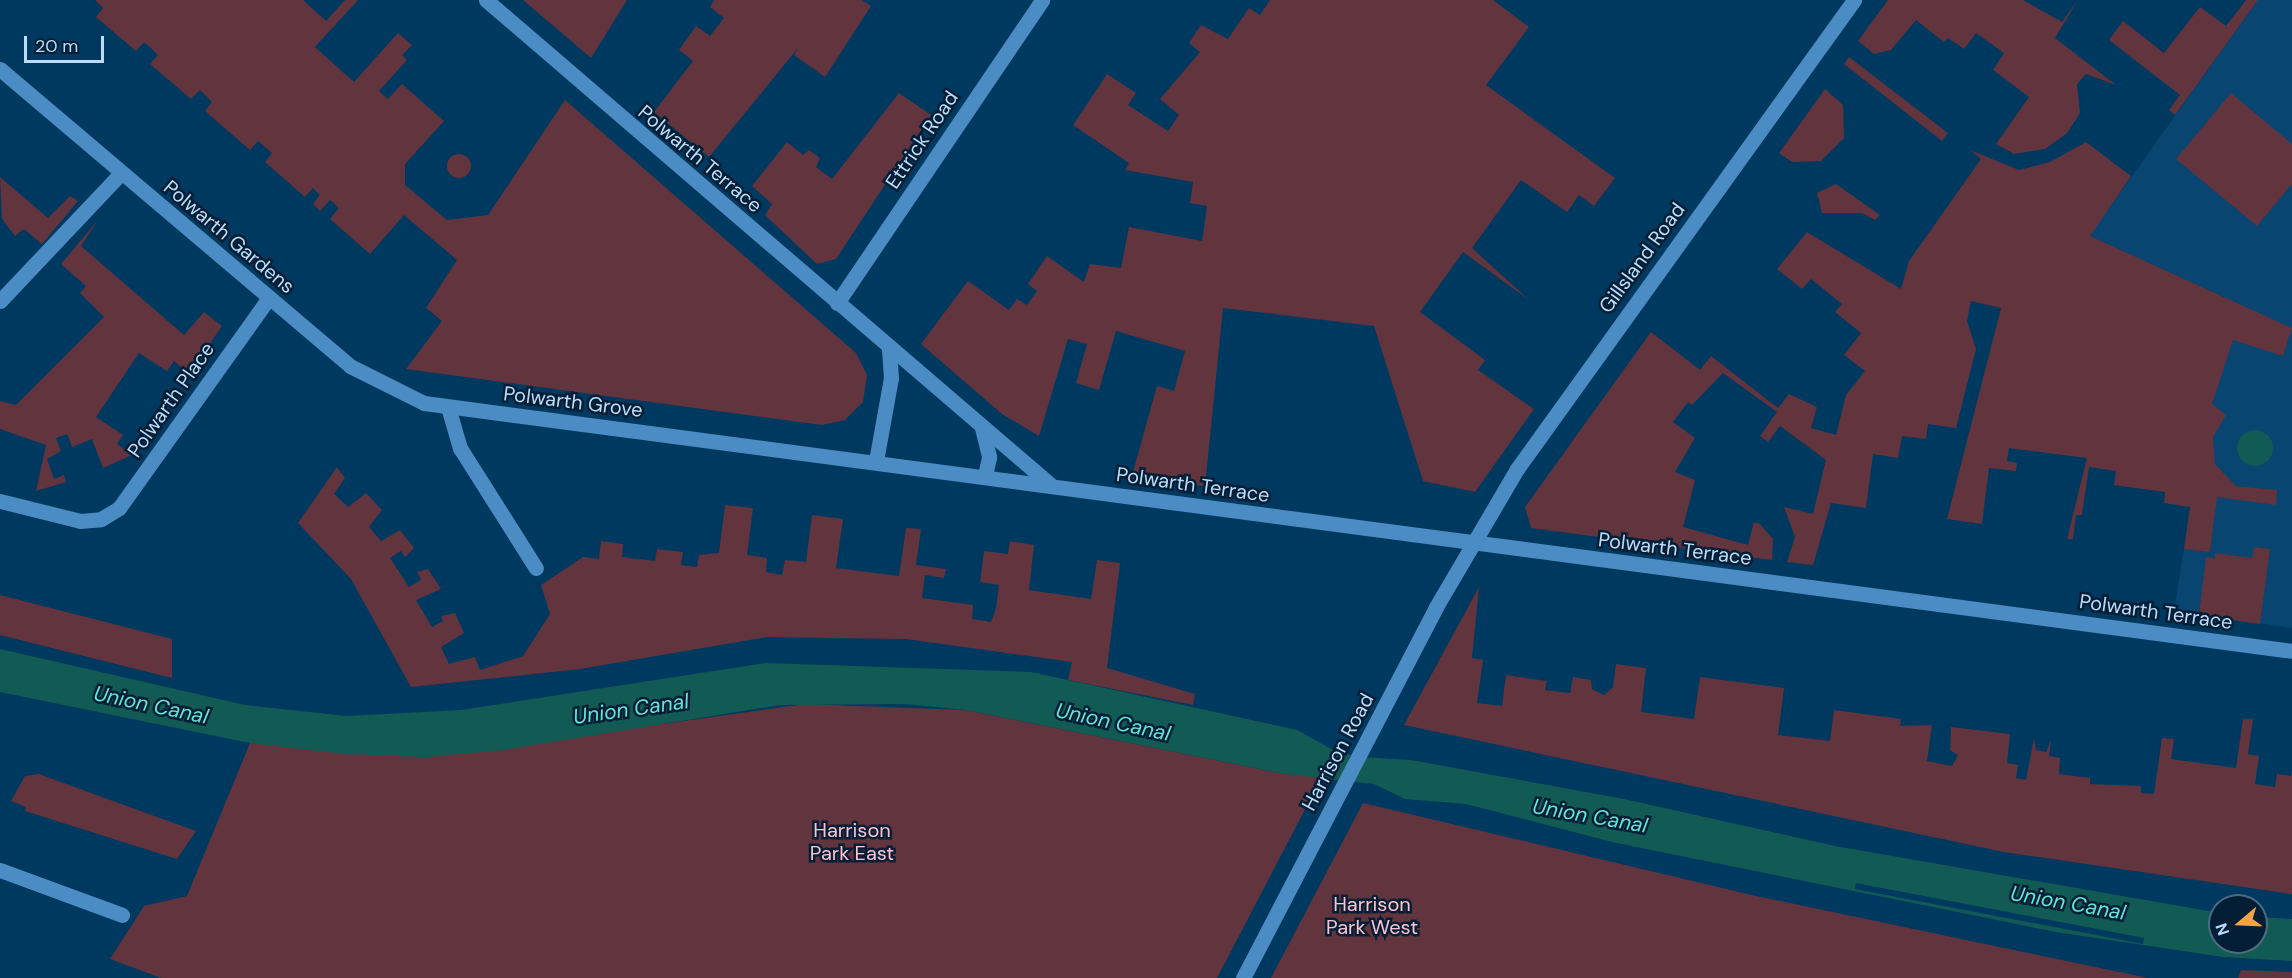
<!DOCTYPE html>
<html>
<head>
<meta charset="utf-8">
<style>
	body { margin:0 }
	#map { position:relative; width:2292px; height:978px; overflow:hidden; background:#00395f; font-family:"DM Sans",sans-serif }
	div>[style] { position:absolute }
	[style*='--x'] { left:calc(var(--x)*1px); top:calc(var(--y)*1px); width:calc(var(--w)*1px); rotate:calc(var(--a)*1deg) }
	.built>* { inset:0; background:#084570 }
	.green>* { inset:0; background:#61343e }
	.round { border-radius:50% }
	.water>* { inset:0; background:#125a54 }
	.pier>* { inset:0; background:#00395f }
	.minor>* { height:15px; margin:-7.5px; padding:0 7.5px; transform-origin:7.5px; border-radius:7.5px; background:#4a8cc3 }
	span { translate:-50% -50%; white-space:nowrap; text-align:center; line-height:1.15; -webkit-text-stroke:5px #041f35; paint-order:stroke }
	.street-label { font-size:20px; color:#bcdcfa }
	.park-label { font-size:20px; color:#fec3ce }
	.water-label { font-size:21px; color:#63e4d7; font-style:italic }
	.north { position:absolute; left:2208px; top:894px; width:60px; height:60px; box-sizing:border-box; background:#041f35; border:2px solid #4e6b84; border-radius:50%; rotate:251deg; font-size:16px; font-weight:700; line-height:24px; text-align:center; color:#bcdcfa }
	.north::after { content:''; display:block; margin:auto; width:21px; height:27px; background:#f5a345; clip-path:polygon(50% 0,100% 100%,50% 72%,0 100%) }
	.scale { position:absolute; left:24px; top:36px; width:80px; height:27px; box-sizing:border-box; border:3px solid #bcdcfa; border-top:0; padding-left:8px; font-size:18px; line-height:21px; white-space:nowrap; color:#bcdcfa; -webkit-text-stroke:4px #041f35; paint-order:stroke }
</style>
</head>
<body>
<div id="map">
	<div class="built">
		<i style="clip-path:polygon(2258px 0,2292px 0,2292px 628px,2174px 611px,2224px 297px,2089px 236px)"></i>
	</div>
	<div class="green">
		<i style="clip-path:polygon(95px 0,303px 0,326px 21px,345px 0,358px 0,315px 47px,354px 82px,398px 33px,412px 45px,402px 55px,407px 60px,379px 91px,388px 99px,402px 84px,444px 121px,405px 164px,405px 185px,447px 220px,488px 215px,565px 100px,856px 353px,867px 375px,863px 402px,845px 420px,822px 425px,406px 369px,442px 321px,426px 308px,457px 260px,404px 215px,370px 254px,330px 219px,339px 208px,330px 200px,320px 211px,313px 204px,320px 195px,313px 188px,305px 197px,265px 162px,272px 153px,258px 141px,250px 150px,205px 111px,212px 102px,200px 90px,191px 99px,150px 64px,158px 55px,152px 49px,144px 42px,136px 51px,96px 17px,103px 8px)"></i>
		<i style="clip-path:polygon(523px 0,627px 0,591px 58px)"></i>
		<i style="clip-path:polygon(714px 0,862px 0,871px 6px,825px 77px,794px 55px,798px 48px,709px 157px,654px 112px,693px 61px,679px 50px,696px 26px,710px 36px,724px 18px,710px 7px)"></i>
		<i style="clip-path:polygon(1270px 0,1493px 0,1529px 27px,1486px 85px,1615px 178px,1594px 206px,1579px 195px,1567px 212px,1521px 180px,1472px 248px,1529px 300px,1463px 252px,1420px 312px,1485px 360px,1478px 370px,1534px 409px,1475px 492px,1423px 481px,1374px 326px,1223px 308px,1205px 486px,1131px 479px,1157px 386px,1174px 391px,1185px 351px,1116px 331px,1099px 390px,1076px 383px,1087px 344px,1068px 339px,1039px 436px,1002px 414px,921px 344px,968px 281px,1009px 310px,1017px 299px,1027px 305px,1037px 291px,1028px 284px,1047px 256px,1084px 282px,1090px 264px,1121px 268px,1129px 227px,1202px 241px,1207px 206px,1190px 203px,1193px 182px,1125px 170px,1129px 163px,1073px 125px,1107px 74px,1136px 93px,1128px 105px,1168px 131px,1179px 115px,1160px 99px,1200px 52px,1189px 43px,1201px 25px,1228px 39px,1249px 8px,1260px 15px)"></i>
		<i style="clip-path:polygon(1888px 0,2023px 0,2062px 22px,2078px 0,2055px 38px,2116px 85px,2086px 74px,2077px 84px,2080px 113px,2067px 133px,2045px 149px,2014px 154px,1996px 144px,2029px 97px,1993px 70px,2004px 53px,1976px 33px,1964px 49px,1948px 38px,1944px 42px,1916px 20px,1891px 50px,1874px 54px,1858px 41px)"></i>
		<i style="clip-path:polygon(2246px 0,2258px 0,2175px 115px,2169px 110px,2180px 95px,2109px 40px,2123px 21px,2164px 53px,2200px 7px,2226px 26px)"></i>
		<i style="clip-path:polygon(1849px 57px,1948px 133px,1942px 141px,1844px 64px)"></i>
		<i style="clip-path:polygon(1825px 89px,1843px 105px,1844px 138px,1821px 161px,1792px 162px,1779px 153px)"></i>
		<i style="clip-path:polygon(899px 93px,931px 115px,836px 259px,817px 264px,765px 215px,772px 204px,752px 186px,787px 142px,803px 155px,809px 150px,820px 158px,816px 167px,832px 179px)"></i>
		<i style="clip-path:polygon(2231px 93px,2292px 144px,2292px 184px,2257px 226px,2176px 159px)"></i>
		<i style="clip-path:polygon(2086px 142px,2131px 176px,2090px 236px,2292px 328px,2283px 356px,2233px 340px,2212px 404px,2226px 415px,2213px 437px,2215px 464px,2236px 486px,2277px 490px,2276px 505px,2217px 497px,2210px 552px,2184px 549px,2190px 507px,2164px 503px,2165px 492px,2114px 485px,2116px 471px,2089px 467px,2082px 515px,2076px 515px,2073px 539px,2067px 539px,2087px 458px,2009px 448px,2007px 461px,2017px 463px,2016px 471px,1989px 468px,1982px 524px,1947px 519px,2001px 308px,1971px 301px,1967px 321px,1976px 349px,1956px 428px,1928px 424px,1926px 439px,1902px 436px,1898px 458px,1873px 454px,1866px 508px,1831px 503px,1813px 565px,1787px 562px,1795px 537px,1784px 507px,1813px 514px,1826px 460px,1780px 426px,1768px 442px,1760px 436px,1777px 412px,1723px 373px,1692px 405px,1688px 402px,1673px 422px,1695px 438px,1675px 472px,1695px 480px,1683px 527px,1748px 545px,1754px 522px,1760px 524px,1773px 539px,1772px 560px,1531px 528px,1525px 507px,1651px 332px,1700px 370px,1711px 356px,1778px 408px,1789px 394px,1817px 407px,1811px 428px,1836px 435px,1846px 395px,1865px 371px,1844px 355px,1861px 333px,1835px 312px,1842px 304px,1811px 279px,1802px 289px,1777px 269px,1807px 232px,1901px 289px,1909px 261px,1981px 159px,1970px 150px,2019px 170px,2050px 162px)"></i>
		<i class="round" style="left:447px;top:154px;width:24px;height:24px"></i>
		<i style="clip-path:polygon(0 177px,48px 218px,70px 196px,78px 201px,42px 244px,24px 229px,15px 236px,2px 219px)"></i>
		<i style="clip-path:polygon(1836px 184px,1880px 215px,1875px 220px,1862px 213px,1822px 213px,1817px 193px)"></i>
		<i style="clip-path:polygon(98px 220px,81px 246px,184px 335px,204px 312px,222px 326px,189px 374px,174px 361px,167px 371px,139px 353px,96px 417px,123px 435px,117px 444px,132px 455px,103px 468px,92px 439px,72px 447px,67px 434px,56px 438px,61px 451px,47px 459px,54px 479px,64px 475px,66px 482px,36px 491px,46px 445px,0 429px,0 401px,16px 405px,104px 317px,80px 293px,86px 286px,61px 264px)"></i>
		<i style="clip-path:polygon(337px 467px,345px 478px,334px 494px,348px 507px,366px 493px,382px 510px,369px 527px,381px 541px,400px 530px,414px 548px,405px 557px,401px 551px,390px 558px,409px 587px,421px 580px,417px 572px,428px 569px,441px 589px,416px 600px,432px 627px,443px 621px,441px 616px,455px 613px,464px 633px,441px 647px,449px 664px,475px 657px,480px 670px,523px 656px,550px 614px,541px 585px,583px 557px,599px 559px,601px 541px,623px 544px,622px 557px,630px 558px,655px 561px,657px 549px,683px 552px,681px 565px,697px 567px,699px 555px,719px 553px,725px 505px,753px 508px,747px 555px,767px 558px,766px 572px,782px 575px,785px 560px,806px 562px,812px 515px,843px 519px,836px 568px,899px 576px,906px 528px,921px 529px,916px 565px,946px 569px,944px 578px,925px 575px,922px 598px,973px 605px,972px 619px,991px 622px,996px 608px,999px 585px,980px 582px,984px 551px,1008px 554px,1010px 541px,1034px 545px,1029px 590px,1091px 599px,1097px 560px,1120px 563px,1107px 668px,1195px 694px,1193px 705px,1068px 680px,1072px 662px,906px 639px,767px 637px,580px 669px,411px 687px,351px 579px,298px 523px)"></i>
		<i style="clip-path:polygon(2254px 547px,2270px 549px,2260px 624px,2199px 615px,2206px 557px,2215px 558px,2215px 553px,2252px 558px)"></i>
		<i style="clip-path:polygon(1479px 587px,1472px 658px,1483px 660px,1477px 703px,1502px 706px,1506px 675px,1547px 681px,1545px 690px,1570px 693px,1573px 677px,1591px 680px,1592px 689px,1604px 695px,1613px 687px,1616px 664px,1646px 668px,1641px 712px,1694px 719px,1700px 677px,1784px 688px,1778px 735px,1830px 741px,1834px 710px,1901px 719px,1900px 726px,1932px 725px,1927px 761px,1952px 766px,1958px 755px,1950px 750px,1951px 727px,2010px 734px,2007px 763px,2018px 765px,2016px 778px,2026px 780px,2034px 738px,2036px 750px,2046px 752px,2051px 740px,2049px 756px,2060px 758px,2059px 774px,2090px 778px,2090px 784px,2141px 786px,2141px 793px,2154px 794px,2162px 738px,2174px 739px,2171px 759px,2236px 768px,2243px 719px,2253px 719px,2248px 754px,2259px 756px,2255px 784px,2275px 787px,2277px 774px,2291px 776px,2292px 770px,2292px 894px,2004px 852px,1404px 725px)"></i>
		<i style="clip-path:polygon(0 595px,172px 639px,172px 678px,0 635px)"></i>
		<i style="clip-path:polygon(805px 704px,966px 710px,1285px 774px,1323px 775px,1217px 978px,161px 978px,110px 959px,144px 906px,187px 896px,250px 743px,425px 757px)"></i>
		<i style="clip-path:polygon(39px 774px,102px 797px,196px 831px,177px 859px,25px 811px,26px 807px,11px 801px,25px 776px)"></i>
		<i style="clip-path:polygon(1363px 803px,1756px 896px,2148px 978px,1271px 978px)"></i>
		<i style="clip-path:polygon(2241px 970px,2292px 972px,2292px 978px,2238px 978px)"></i>
	</div>
	<div class="water">
		<i class="round" style="left:2237px;top:430px;width:36px;height:36px"></i>
		<i style="clip-path:polygon(0 649px,245px 705px,346px 716px,461px 710px,766px 663px,1031px 672px,1297px 730px,1335px 751px,1359px 757px,1411px 760px,1624px 799px,1835px 846px,2220px 913px,2220px 942px,2256px 942px,2256px 917px,2292px 919px,2292px 961px,2223px 957px,2056px 932px,1612px 842px,1466px 804px,1405px 799px,1374px 784px,1285px 774px,966px 710px,905px 704px,780px 705px,504px 750px,425px 757px,344px 754px,250px 743px,0 692px)"></i>
	</div>
	<div class="pier">
		<i style="clip-path:polygon(1856px 883px,2144px 938px,2143px 944px,1855px 889px)"></i>
	</div>
	<div class="minor">
		<i style="--x:486;--y:0;--w:746;--a:40.65"></i>
		<i style="--x:0;--y:69;--w:459;--a:40.3"></i>
		<i style="--x:350;--y:366;--w:83;--a:26.6"></i>
		<i style="--x:424;--y:403;--w:1884;--a:7.56"></i>
		<i style="--x:0;--y:301;--w:176;--a:-46.6"></i>
		<i style="--x:837;--y:303;--w:366;--a:-55.9"></i>
		<i style="--x:448;--y:407;--w:43;--a:73.7"></i>
		<i style="--x:460;--y:448;--w:142;--a:57.7"></i>
		<i style="--x:982;--y:428;--w:30;--a:76"></i>
		<i style="--x:989;--y:457;--w:19;--a:102"></i>
		<i style="--x:876;--y:461;--w:84;--a:-79.8"></i>
		<i style="--x:891;--y:378;--w:30;--a:-94"></i>
		<i style="--x:0;--y:501;--w:82;--a:14"></i>
		<i style="--x:80;--y:521;--w:21;--a:-5"></i>
		<i style="--x:101;--y:519;--w:21;--a:-31"></i>
		<i style="--x:119;--y:508;--w:258;--a:-54.5"></i>
		<i style="--x:0;--y:870;--w:130;--a:20.2"></i>
		<i style="--x:1243;--y:978;--w:418;--a:-62.5"></i>
		<i style="--x:1436;--y:607;--w:160;--a:-59.6"></i>
		<i style="--x:1517;--y:469;--w:578;--a:-54.3"></i>
	</div>
	<div class="street-label">
		<span style="left:922px;top:140px;rotate:-56deg">Ettrick Road</span>
		<span style="left:700px;top:159px;rotate:40deg">Polwarth Terrace</span>
		<span style="left:229px;top:237px;rotate:40deg">Polwarth Gardens</span>
		<span style="left:1642px;top:258px;rotate:-54deg">Gillsland Road</span>
		<span style="left:171px;top:400px;rotate:-55deg">Polwarth Place</span>
		<span style="left:573px;top:402px;rotate:7deg">Polwarth Grove</span>
		<span style="left:1193px;top:485px;rotate:8deg">Polwarth Terrace</span>
		<span style="left:1675px;top:549px;rotate:7deg">Polwarth Terrace</span>
		<span style="left:2156px;top:612px;rotate:8deg">Polwarth Terrace</span>
		<span style="left:1338px;top:752px;rotate:-62deg">Harrison Road</span>
	</div>
	<div class="park-label">
		<span style="left:852px;top:842px">Harrison<br>Park East</span>
		<span style="left:1372px;top:916px">Harrison<br>Park West</span>
	</div>
	<div class="water-label">
		<span style="left:151px;top:705px;rotate:12deg">Union Canal</span>
		<span style="left:631px;top:709px;rotate:-8deg">Union Canal</span>
		<span style="left:1113px;top:722px;rotate:12deg">Union Canal</span>
		<span style="left:1590px;top:816px;rotate:10deg">Union Canal</span>
		<span style="left:2068px;top:903px;rotate:10deg">Union Canal</span>
	</div>
	<div class="north">N</div>
	<div class="scale">20 m</div>
</div>
</body>
</html>
